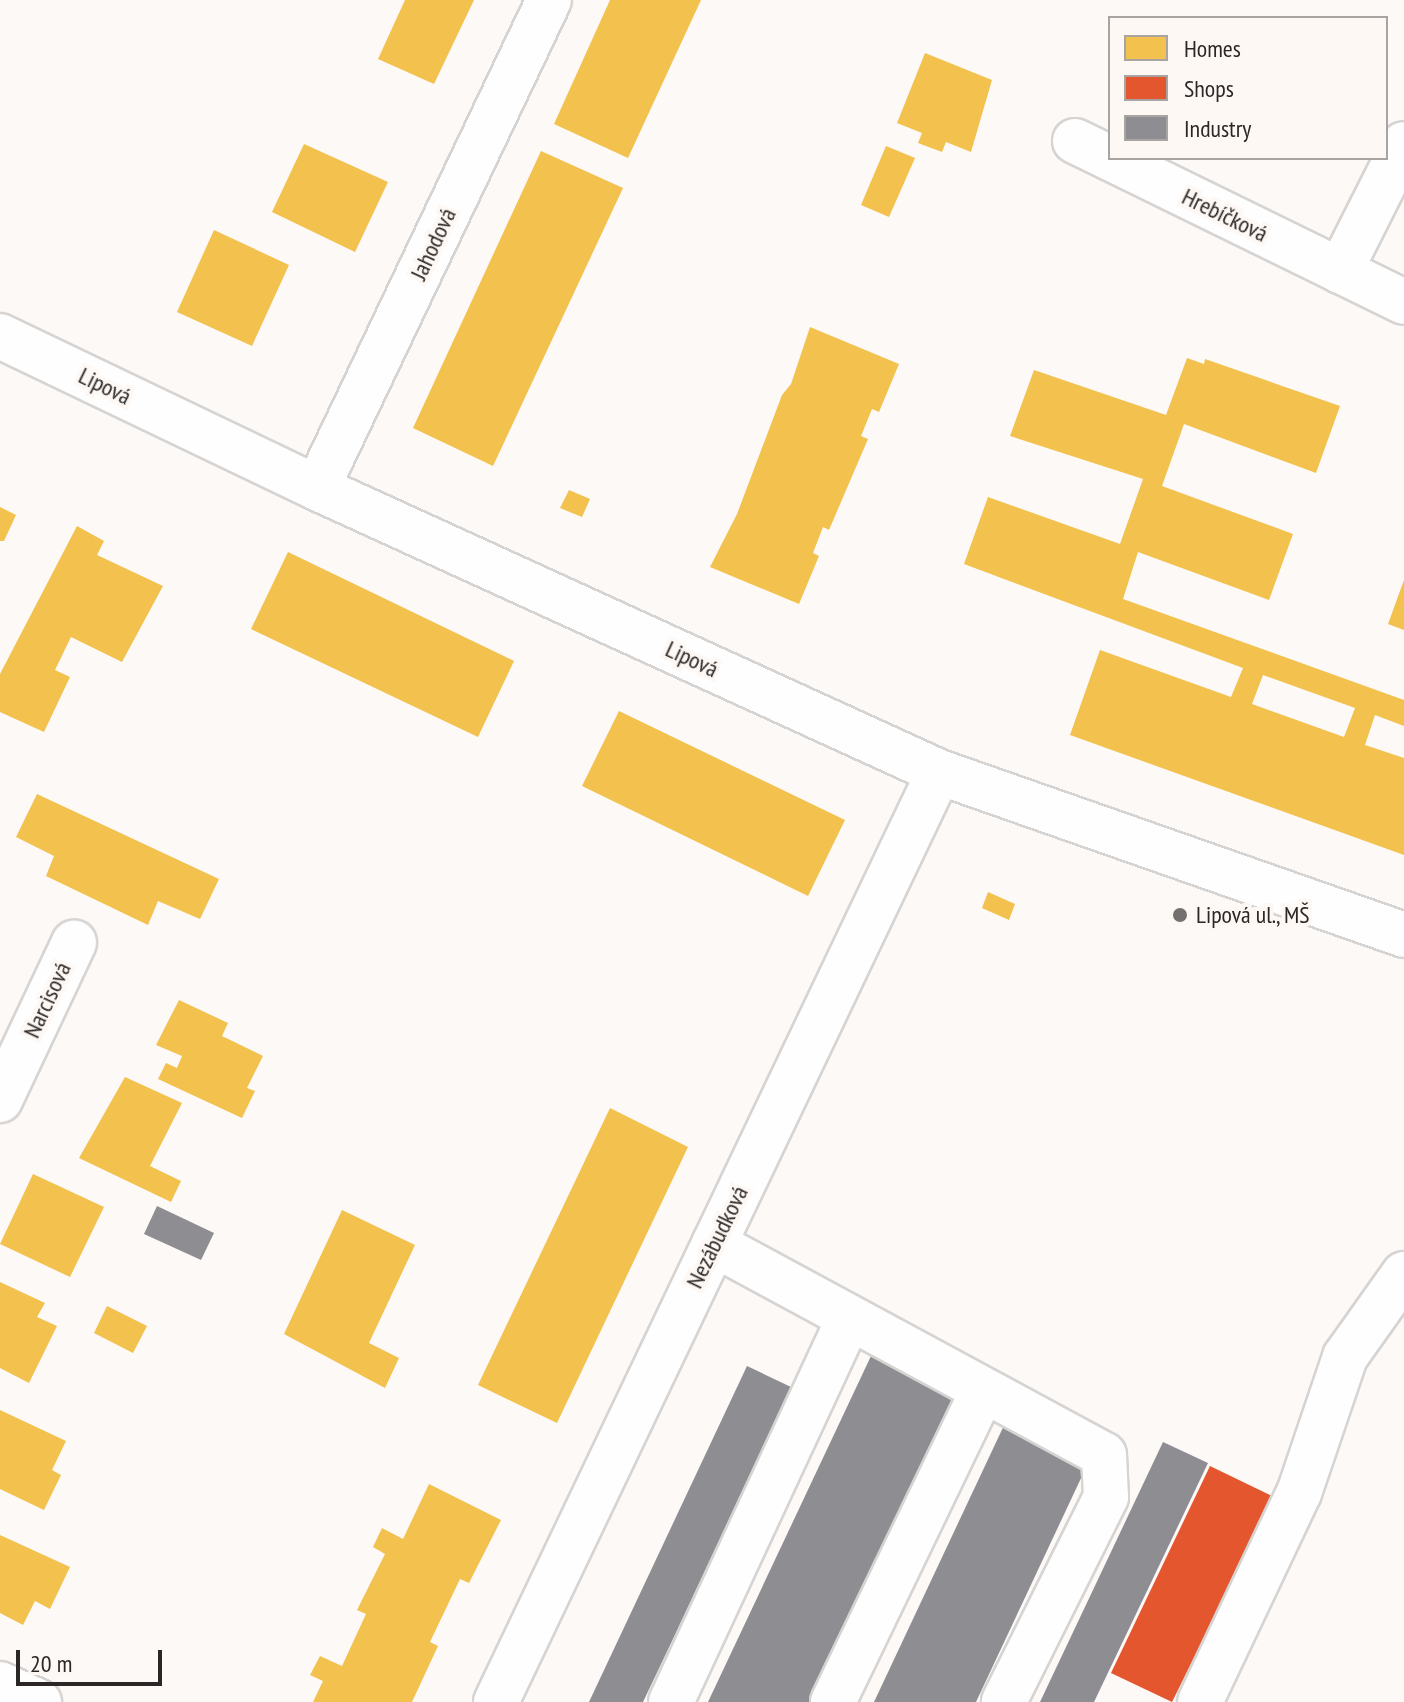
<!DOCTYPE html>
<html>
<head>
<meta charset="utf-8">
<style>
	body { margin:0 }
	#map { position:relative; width:1404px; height:1702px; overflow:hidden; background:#fcf9f7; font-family:"PT Sans Narrow",sans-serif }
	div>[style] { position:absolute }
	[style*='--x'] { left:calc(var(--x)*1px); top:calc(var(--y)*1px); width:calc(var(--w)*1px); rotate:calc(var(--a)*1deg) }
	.homes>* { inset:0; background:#f2c14e }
	.shops>* { inset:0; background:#e4572e }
	.industry>* { inset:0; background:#8d8d92 }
	.roads { filter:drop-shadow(2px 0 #d6d4d2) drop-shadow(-2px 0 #d6d4d2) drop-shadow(0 2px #d6d4d2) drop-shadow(0 -2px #d6d4d2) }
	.minor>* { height:44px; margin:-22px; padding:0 22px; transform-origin:22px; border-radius:22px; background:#fffefe }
	.dots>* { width:22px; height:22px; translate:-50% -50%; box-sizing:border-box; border:4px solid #fef8f5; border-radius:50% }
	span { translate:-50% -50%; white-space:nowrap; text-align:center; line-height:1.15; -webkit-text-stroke:8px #fef8f5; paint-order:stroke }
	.street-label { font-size:24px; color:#2a2726 }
	.poi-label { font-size:24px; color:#2a2726 }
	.left { translate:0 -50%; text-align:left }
	.legend { position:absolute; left:1108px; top:16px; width:280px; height:144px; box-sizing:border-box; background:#fef8f5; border:2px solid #a9a4a2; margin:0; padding:10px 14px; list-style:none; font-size:24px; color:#2a2726 }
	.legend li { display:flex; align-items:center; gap:16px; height:40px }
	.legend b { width:40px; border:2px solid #a9a4a2 }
	.scale { position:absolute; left:16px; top:1650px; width:146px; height:36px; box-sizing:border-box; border:4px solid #2a2726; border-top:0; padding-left:10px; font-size:24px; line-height:28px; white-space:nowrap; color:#2a2726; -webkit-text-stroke:6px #fef8f5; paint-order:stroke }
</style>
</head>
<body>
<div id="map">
	<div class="homes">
		<i style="clip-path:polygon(405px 0,474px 0,434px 84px,378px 59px)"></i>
		<i style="clip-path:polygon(610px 0,701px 0,628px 158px,554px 124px)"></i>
		<i style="clip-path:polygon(925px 53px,992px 80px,971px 152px,946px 142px,942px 152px,918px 143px,922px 133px,897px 123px)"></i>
		<i style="clip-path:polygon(304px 144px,388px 182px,355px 252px,272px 212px)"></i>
		<i style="clip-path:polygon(886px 146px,915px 158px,889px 217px,861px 205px)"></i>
		<i style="clip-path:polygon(541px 151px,623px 188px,493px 466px,413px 428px)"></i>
		<i style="clip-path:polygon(214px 230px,289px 265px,252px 346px,177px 312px)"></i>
		<i style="clip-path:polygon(810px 327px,899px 364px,879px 412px,872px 409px,861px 436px,868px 439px,829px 530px,823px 527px,813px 553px,819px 556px,799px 604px,710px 567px,737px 514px,782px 395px,791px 384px)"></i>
		<i style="clip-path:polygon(evenodd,1187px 358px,1204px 364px,1205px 359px,1340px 406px,1316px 473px,1184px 424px,1162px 486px,1293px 534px,1269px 600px,1138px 552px,1123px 599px,1404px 700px,1404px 726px,1375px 715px,1365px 745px,1404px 758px,1404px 855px,1070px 735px,1100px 650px,1231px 697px,1243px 668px,964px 564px,988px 497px,1120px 544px,1143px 479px,1010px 436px,1034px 370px,1166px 415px,1187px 358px,1263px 675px,1355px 708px,1344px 737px,1252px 704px,1263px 675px)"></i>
		<i style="clip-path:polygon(569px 490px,590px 499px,582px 517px,560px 508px)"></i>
		<i style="clip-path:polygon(0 507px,16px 515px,4px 541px,0 541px)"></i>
		<i style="clip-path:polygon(77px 526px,104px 541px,97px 555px,163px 586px,122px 662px,71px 637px,55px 670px,70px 677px,44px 732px,0 712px,0 674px)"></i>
		<i style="clip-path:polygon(288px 552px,514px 661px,478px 737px,251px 629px)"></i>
		<i style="clip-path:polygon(1404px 580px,1404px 630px,1388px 624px)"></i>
		<i style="clip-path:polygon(619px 711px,845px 820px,808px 896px,582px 786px)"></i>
		<i style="clip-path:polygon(37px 794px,219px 879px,200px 919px,158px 901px,148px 925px,46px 876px,54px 856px,16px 837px)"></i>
		<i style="clip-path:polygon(988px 892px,1015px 904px,1009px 920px,982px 908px)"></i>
		<i style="clip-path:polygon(179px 1000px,228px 1023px,222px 1036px,263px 1056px,247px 1088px,255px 1091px,242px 1118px,158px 1079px,166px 1063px,177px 1068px,182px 1056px,156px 1045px)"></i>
		<i style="clip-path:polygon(125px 1077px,182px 1103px,150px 1166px,181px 1181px,171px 1202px,79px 1158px)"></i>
		<i style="clip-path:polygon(610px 1108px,688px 1147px,557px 1423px,478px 1385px)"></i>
		<i style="clip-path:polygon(33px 1174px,104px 1207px,70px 1277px,0 1244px)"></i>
		<i style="clip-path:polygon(342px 1210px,415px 1245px,369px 1343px,399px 1358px,385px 1388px,284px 1334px)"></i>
		<i style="clip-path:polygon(0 1282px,45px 1303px,37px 1317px,57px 1326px,29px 1383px,0 1368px)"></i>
		<i style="clip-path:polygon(107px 1306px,147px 1326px,133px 1353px,94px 1333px)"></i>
		<i style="clip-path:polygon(0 1410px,66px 1441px,52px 1470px,61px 1475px,44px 1510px,0 1489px)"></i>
		<i style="clip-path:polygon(429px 1484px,501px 1520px,469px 1583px,460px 1579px,430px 1642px,438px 1646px,412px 1702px,313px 1702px,323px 1681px,310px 1675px,320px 1656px,342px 1666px,366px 1614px,357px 1610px,385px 1554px,373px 1547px,382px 1528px,403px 1539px)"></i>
		<i style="clip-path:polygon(0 1535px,70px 1567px,50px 1609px,35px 1601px,23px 1625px,0 1613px)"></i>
	</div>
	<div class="shops">
		<i style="clip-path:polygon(1210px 1466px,1274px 1497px,1172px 1702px,1111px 1673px)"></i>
	</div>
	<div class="industry">
		<i style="clip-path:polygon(157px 1206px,214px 1233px,201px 1260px,144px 1234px)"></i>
		<i style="clip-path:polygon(871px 1356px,954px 1395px,935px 1437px,809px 1702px,708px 1702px)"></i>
		<i style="clip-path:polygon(747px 1366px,791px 1387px,673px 1639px,643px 1702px,589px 1702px)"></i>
		<i style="clip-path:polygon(1007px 1419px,1090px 1459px,976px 1702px,874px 1702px)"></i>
		<i style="clip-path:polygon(1163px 1442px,1208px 1463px,1168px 1547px,1094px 1702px,1040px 1702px)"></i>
	</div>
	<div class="roads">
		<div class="minor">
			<i style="--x:1075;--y:141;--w:39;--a:26"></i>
			<i style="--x:1110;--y:158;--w:327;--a:26.1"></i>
			<i style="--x:1340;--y:271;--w:142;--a:-63.3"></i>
			<i style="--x:0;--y:336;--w:352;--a:25.6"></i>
			<i style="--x:317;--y:488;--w:684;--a:24.54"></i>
			<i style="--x:939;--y:772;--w:493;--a:19.3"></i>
			<i style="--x:317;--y:488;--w:540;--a:-64.57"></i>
			<i style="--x:0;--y:1100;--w:174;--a:-64.8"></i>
			<i style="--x:714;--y:1244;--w:443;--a:28.4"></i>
			<i style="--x:1104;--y:1455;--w:42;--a:87.3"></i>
			<i style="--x:1106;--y:1497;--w:229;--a:116.5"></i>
			<i style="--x:0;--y:1684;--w:43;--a:24.8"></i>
			<i style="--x:496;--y:1702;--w:1030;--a:-64.53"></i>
			<i style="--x:671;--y:1702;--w:423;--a:-65.1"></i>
			<i style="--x:833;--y:1702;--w:346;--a:-64.3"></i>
			<i style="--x:1200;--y:1702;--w:231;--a:-64.7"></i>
			<i style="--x:1299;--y:1493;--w:144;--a:-71.3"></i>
			<i style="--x:1345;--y:1357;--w:102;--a:-54.6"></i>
		</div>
	</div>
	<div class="dots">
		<i style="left:1180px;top:915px;background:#74706f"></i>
	</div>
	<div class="street-label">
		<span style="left:1225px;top:215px;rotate:26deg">Hrebíčková</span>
		<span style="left:433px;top:244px;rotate:-65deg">Jahodová</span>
		<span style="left:105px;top:386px;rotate:26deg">Lipová</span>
		<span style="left:692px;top:659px;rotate:25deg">Lipová</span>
		<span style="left:47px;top:1000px;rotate:-65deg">Narcisová</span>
		<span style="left:717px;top:1237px;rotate:-64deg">Nezábudková</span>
	</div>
	<div class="poi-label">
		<span class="left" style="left:1196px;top:915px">Lipová ul., MŠ</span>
	</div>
	<ul class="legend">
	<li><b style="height:22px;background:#f2c14e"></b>Homes</li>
	<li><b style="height:22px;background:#e4572e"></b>Shops</li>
	<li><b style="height:22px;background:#8d8d92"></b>Industry</li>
	</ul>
	<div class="scale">20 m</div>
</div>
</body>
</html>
